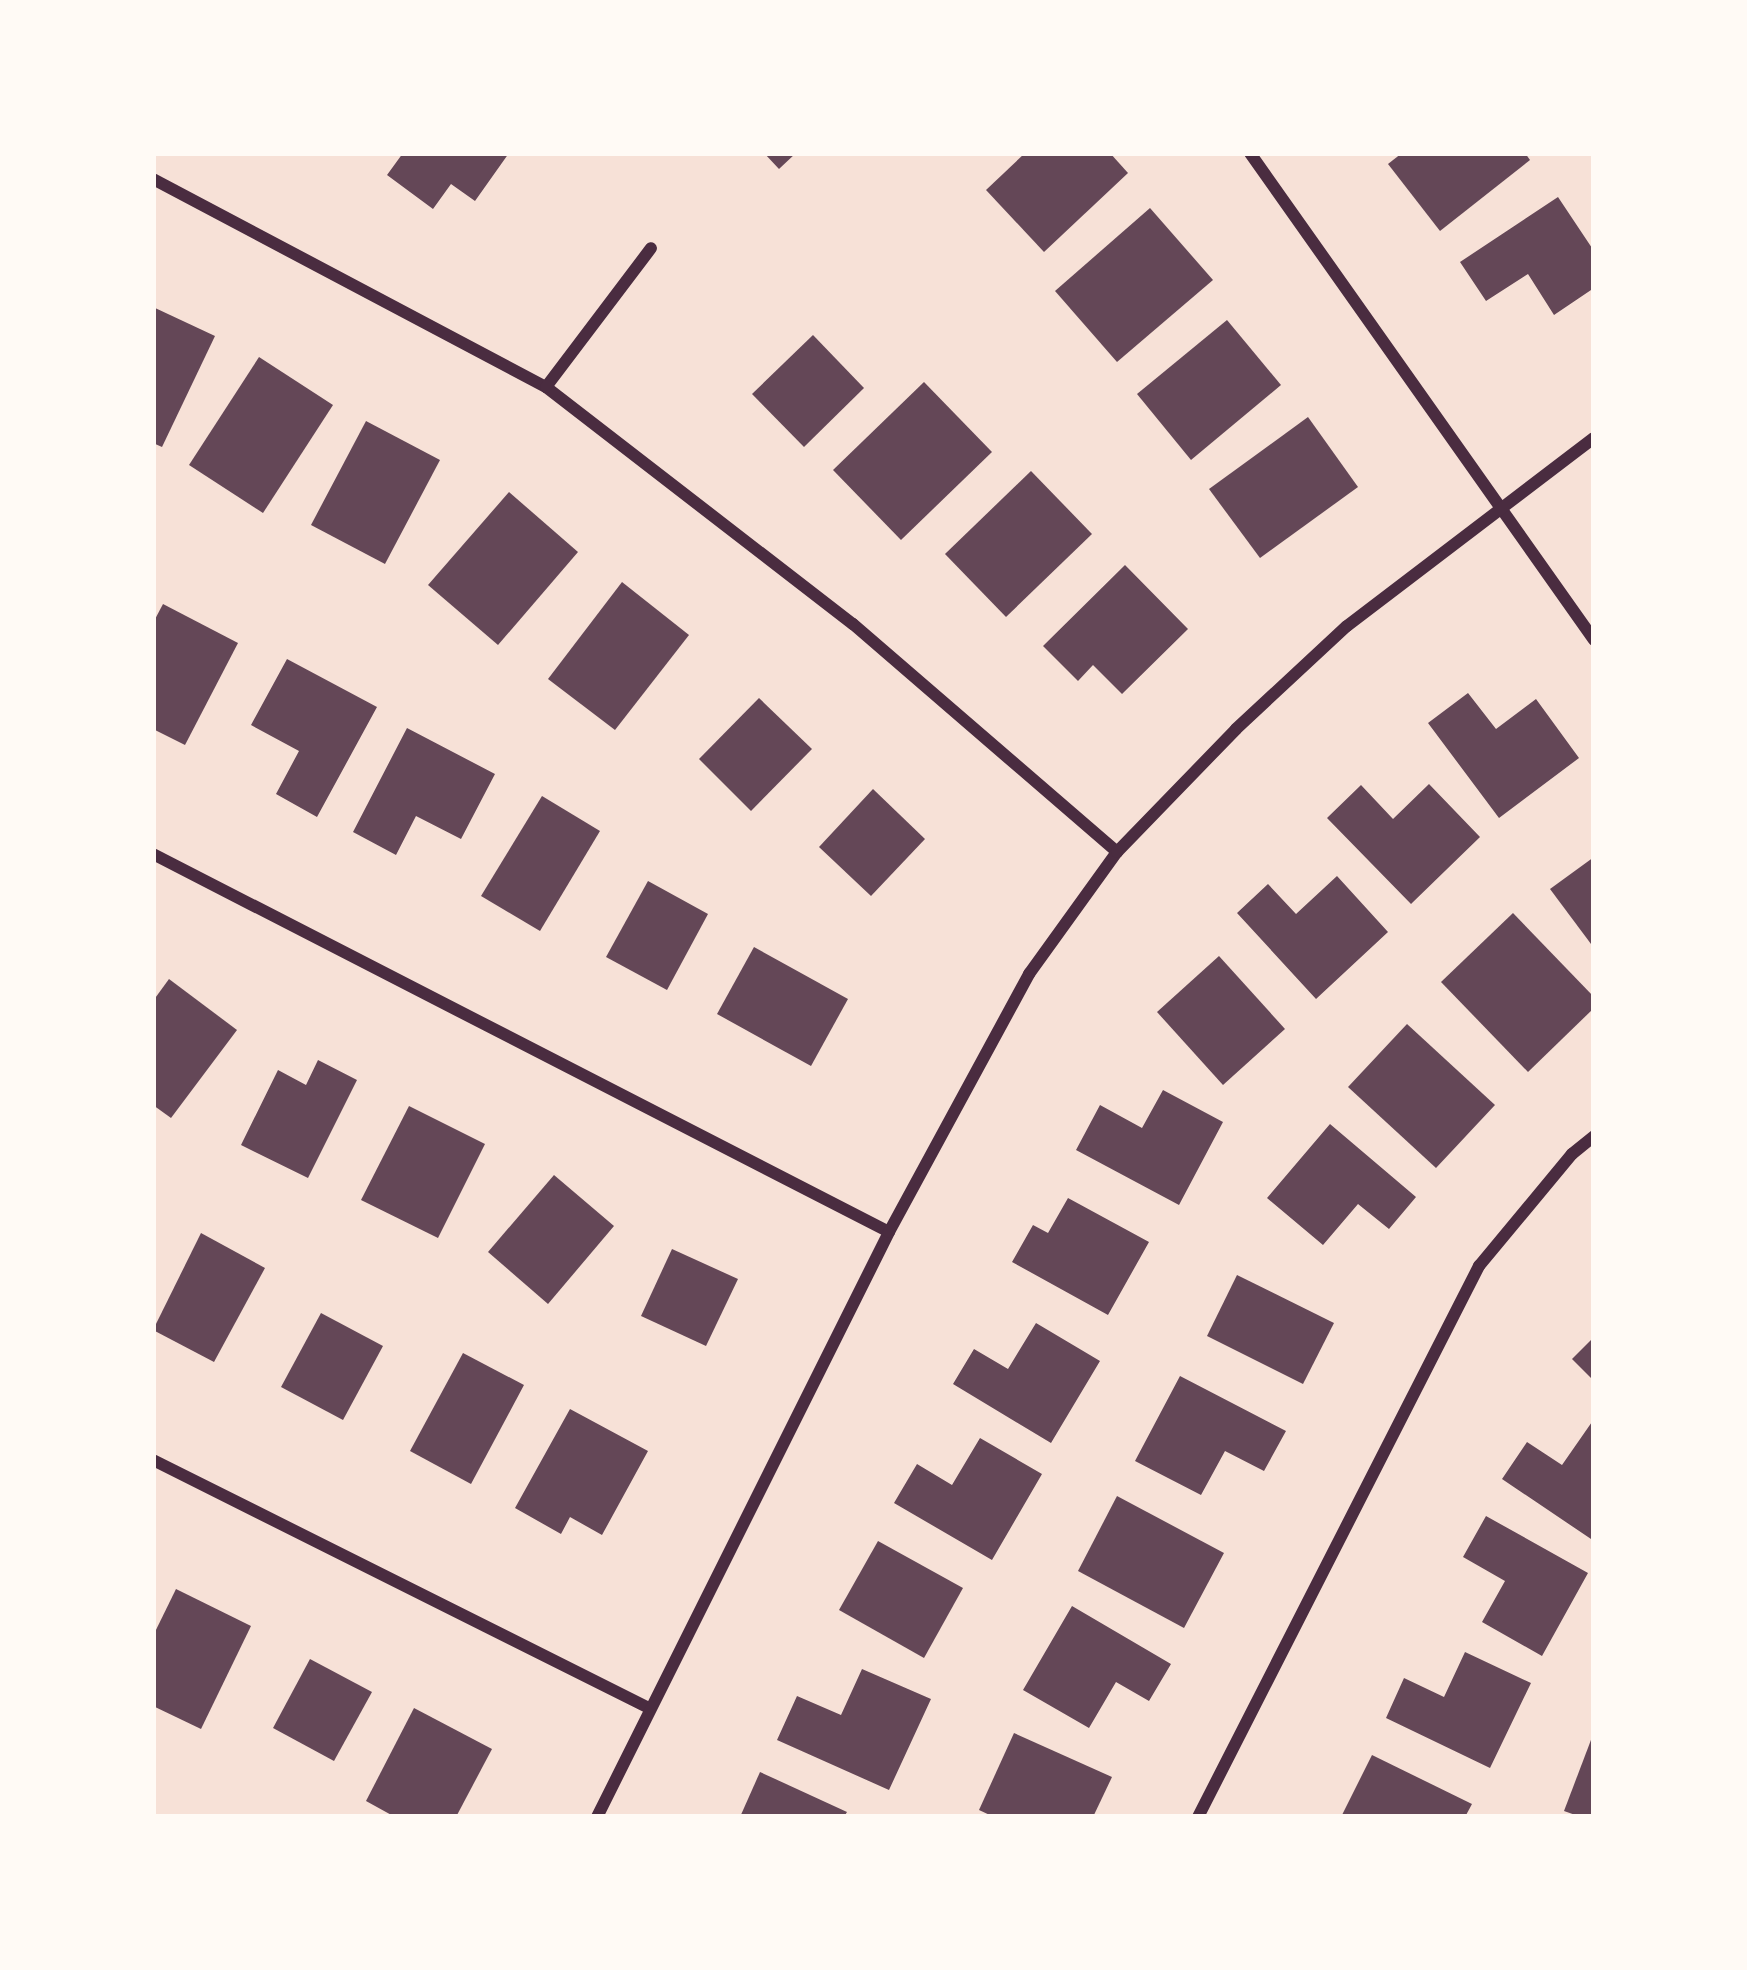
<!DOCTYPE html>
<html>
<head>
<meta charset="utf-8">
<style>
	body { margin:0 }
	#map { position:relative; width:1747px; height:1970px; overflow:hidden; background:#f7e1d7; font-family:"IBM Plex Sans",sans-serif }
	div>[style] { position:absolute }
	[style*='--x'] { left:calc(var(--x)*1px); top:calc(var(--y)*1px); width:calc(var(--w)*1px); rotate:calc(var(--a)*1deg) }
	.building>* { inset:0; background:#644757 }
	.minor>* { height:12px; margin:-6px; padding:0 6px; transform-origin:6px; border-radius:6px; background:#4a2c40 }
	span { translate:-50% -50%; white-space:nowrap; text-align:center; line-height:1.15; -webkit-text-stroke:12px #fffaf5; paint-order:stroke }
	.frame { position:absolute; inset:0; border:156px solid #fffaf5; pointer-events:none }
</style>
</head>
<body>
<div id="map">
	<div class="building">
		<i style="clip-path:polygon(403px 153px,509px 153px,475px 201px,451px 184px,433px 209px,387px 175px)"></i>
		<i style="clip-path:polygon(764px 153px,796px 153px,779px 169px)"></i>
		<i style="clip-path:polygon(1025px 153px,1110px 153px,1128px 173px,1044px 252px,986px 190px)"></i>
		<i style="clip-path:polygon(1402px 153px,1525px 153px,1530px 160px,1440px 231px,1388px 164px)"></i>
		<i style="clip-path:polygon(1558px 197px,1594px 251px,1594px 288px,1554px 315px,1528px 274px,1486px 301px,1460px 262px)"></i>
		<i style="clip-path:polygon(1150px 208px,1213px 280px,1117px 362px,1055px 291px)"></i>
		<i style="clip-path:polygon(153px 307px,215px 336px,162px 447px,153px 443px)"></i>
		<i style="clip-path:polygon(1227px 320px,1281px 385px,1191px 460px,1137px 394px)"></i>
		<i style="clip-path:polygon(813px 335px,864px 388px,804px 447px,752px 394px)"></i>
		<i style="clip-path:polygon(259px 357px,333px 405px,263px 513px,189px 465px)"></i>
		<i style="clip-path:polygon(924px 382px,992px 452px,901px 540px,833px 470px)"></i>
		<i style="clip-path:polygon(1308px 417px,1358px 487px,1260px 558px,1209px 489px)"></i>
		<i style="clip-path:polygon(366px 421px,440px 460px,385px 564px,311px 525px)"></i>
		<i style="clip-path:polygon(1031px 471px,1092px 534px,1006px 617px,945px 554px)"></i>
		<i style="clip-path:polygon(509px 492px,578px 552px,498px 645px,428px 585px)"></i>
		<i style="clip-path:polygon(1125px 565px,1188px 629px,1122px 694px,1093px 665px,1078px 681px,1043px 646px)"></i>
		<i style="clip-path:polygon(622px 582px,689px 635px,615px 730px,548px 679px)"></i>
		<i style="clip-path:polygon(163px 604px,238px 643px,185px 745px,153px 729px,153px 623px)"></i>
		<i style="clip-path:polygon(287px 659px,377px 707px,317px 817px,276px 794px,299px 751px,251px 725px)"></i>
		<i style="clip-path:polygon(1468px 693px,1496px 729px,1536px 699px,1579px 758px,1499px 818px,1428px 723px)"></i>
		<i style="clip-path:polygon(759px 698px,812px 749px,751px 811px,699px 759px)"></i>
		<i style="clip-path:polygon(407px 728px,495px 774px,461px 839px,416px 816px,396px 855px,353px 832px)"></i>
		<i style="clip-path:polygon(1429px 784px,1480px 837px,1411px 904px,1327px 818px,1361px 785px,1393px 819px)"></i>
		<i style="clip-path:polygon(873px 789px,925px 839px,871px 896px,819px 847px)"></i>
		<i style="clip-path:polygon(542px 796px,600px 831px,540px 931px,481px 896px)"></i>
		<i style="clip-path:polygon(1594px 857px,1594px 948px,1550px 889px)"></i>
		<i style="clip-path:polygon(1337px 876px,1388px 932px,1316px 999px,1237px 913px,1268px 884px,1296px 914px)"></i>
		<i style="clip-path:polygon(648px 881px,708px 914px,667px 990px,606px 957px)"></i>
		<i style="clip-path:polygon(1513px 913px,1594px 997px,1594px 1008px,1528px 1072px,1441px 982px)"></i>
		<i style="clip-path:polygon(754px 947px,848px 999px,811px 1066px,717px 1014px)"></i>
		<i style="clip-path:polygon(1219px 956px,1285px 1029px,1223px 1085px,1157px 1012px)"></i>
		<i style="clip-path:polygon(169px 979px,237px 1030px,171px 1118px,153px 1105px,153px 1001px)"></i>
		<i style="clip-path:polygon(1407px 1024px,1495px 1105px,1436px 1168px,1348px 1087px)"></i>
		<i style="clip-path:polygon(318px 1060px,357px 1080px,308px 1178px,241px 1145px,278px 1070px,306px 1085px)"></i>
		<i style="clip-path:polygon(1163px 1090px,1223px 1122px,1179px 1205px,1076px 1150px,1100px 1105px,1142px 1128px)"></i>
		<i style="clip-path:polygon(409px 1106px,485px 1144px,438px 1238px,361px 1200px)"></i>
		<i style="clip-path:polygon(1330px 1124px,1416px 1197px,1389px 1229px,1358px 1204px,1323px 1245px,1267px 1198px)"></i>
		<i style="clip-path:polygon(554px 1175px,614px 1226px,548px 1304px,488px 1252px)"></i>
		<i style="clip-path:polygon(1068px 1198px,1149px 1242px,1108px 1315px,1012px 1262px,1033px 1225px,1048px 1233px)"></i>
		<i style="clip-path:polygon(201px 1233px,265px 1268px,214px 1362px,153px 1330px)"></i>
		<i style="clip-path:polygon(672px 1249px,738px 1279px,706px 1346px,641px 1316px)"></i>
		<i style="clip-path:polygon(1237px 1275px,1334px 1323px,1303px 1384px,1207px 1336px)"></i>
		<i style="clip-path:polygon(321px 1313px,383px 1346px,343px 1420px,281px 1387px)"></i>
		<i style="clip-path:polygon(1036px 1323px,1100px 1361px,1051px 1443px,953px 1384px,974px 1349px,1008px 1369px)"></i>
		<i style="clip-path:polygon(1594px 1337px,1594px 1381px,1572px 1359px)"></i>
		<i style="clip-path:polygon(463px 1353px,524px 1385px,471px 1484px,410px 1451px)"></i>
		<i style="clip-path:polygon(1180px 1376px,1286px 1431px,1264px 1471px,1225px 1451px,1201px 1495px,1135px 1461px)"></i>
		<i style="clip-path:polygon(570px 1409px,648px 1451px,602px 1535px,570px 1517px,561px 1534px,515px 1508px)"></i>
		<i style="clip-path:polygon(1594px 1419px,1594px 1541px,1502px 1479px,1527px 1442px,1562px 1465px)"></i>
		<i style="clip-path:polygon(980px 1438px,1042px 1474px,992px 1560px,894px 1503px,917px 1464px,952px 1485px)"></i>
		<i style="clip-path:polygon(1117px 1496px,1224px 1553px,1184px 1628px,1078px 1571px)"></i>
		<i style="clip-path:polygon(1486px 1516px,1588px 1573px,1542px 1656px,1482px 1622px,1505px 1581px,1463px 1557px)"></i>
		<i style="clip-path:polygon(878px 1541px,963px 1588px,924px 1658px,839px 1610px)"></i>
		<i style="clip-path:polygon(176px 1589px,251px 1626px,201px 1729px,153px 1706px,153px 1636px)"></i>
		<i style="clip-path:polygon(1072px 1606px,1171px 1664px,1149px 1701px,1116px 1682px,1089px 1728px,1023px 1690px)"></i>
		<i style="clip-path:polygon(1465px 1652px,1531px 1683px,1490px 1768px,1386px 1718px,1404px 1678px,1444px 1697px)"></i>
		<i style="clip-path:polygon(310px 1659px,372px 1692px,334px 1761px,273px 1728px)"></i>
		<i style="clip-path:polygon(862px 1669px,931px 1699px,889px 1790px,777px 1740px,797px 1696px,841px 1715px)"></i>
		<i style="clip-path:polygon(414px 1708px,492px 1749px,456px 1817px,395px 1817px,366px 1801px)"></i>
		<i style="clip-path:polygon(1594px 1732px,1594px 1817px,1581px 1817px,1564px 1811px)"></i>
		<i style="clip-path:polygon(1014px 1733px,1112px 1777px,1093px 1817px,994px 1817px,979px 1810px)"></i>
		<i style="clip-path:polygon(1372px 1755px,1472px 1804px,1465px 1817px,1341px 1817px)"></i>
		<i style="clip-path:polygon(760px 1772px,847px 1812px,844px 1817px,740px 1817px)"></i>
	</div>
	<div class="minor">
		<i style="--x:1250;--y:153;--w:596;--a:54.76"></i>
		<i style="--x:153;--y:179;--w:445;--a:27.9"></i>
		<i style="--x:546;--y:387;--w:388;--a:37.7"></i>
		<i style="--x:853;--y:624;--w:349;--a:40.8"></i>
		<i style="--x:546;--y:387;--w:174;--a:-52.9"></i>
		<i style="--x:153;--y:854;--w:827;--a:27.18"></i>
		<i style="--x:153;--y:1460;--w:555;--a:26.57"></i>
		<i style="--x:597;--y:1817;--w:654;--a:-63.47"></i>
		<i style="--x:889;--y:1232;--w:294;--a:-61.5"></i>
		<i style="--x:1029;--y:974;--w:150;--a:-54.2"></i>
		<i style="--x:1117;--y:852;--w:171;--a:-45.9"></i>
		<i style="--x:1236;--y:729;--w:151;--a:-42.9"></i>
		<i style="--x:1347;--y:626;--w:310;--a:-37.3"></i>
		<i style="--x:1198;--y:1817;--w:619;--a:-62.98"></i>
		<i style="--x:1479;--y:1266;--w:146;--a:-50.3"></i>
		<i style="--x:1572;--y:1154;--w:28;--a:-39"></i>
	</div>
	<div class="frame"></div>
</div>
</body>
</html>
